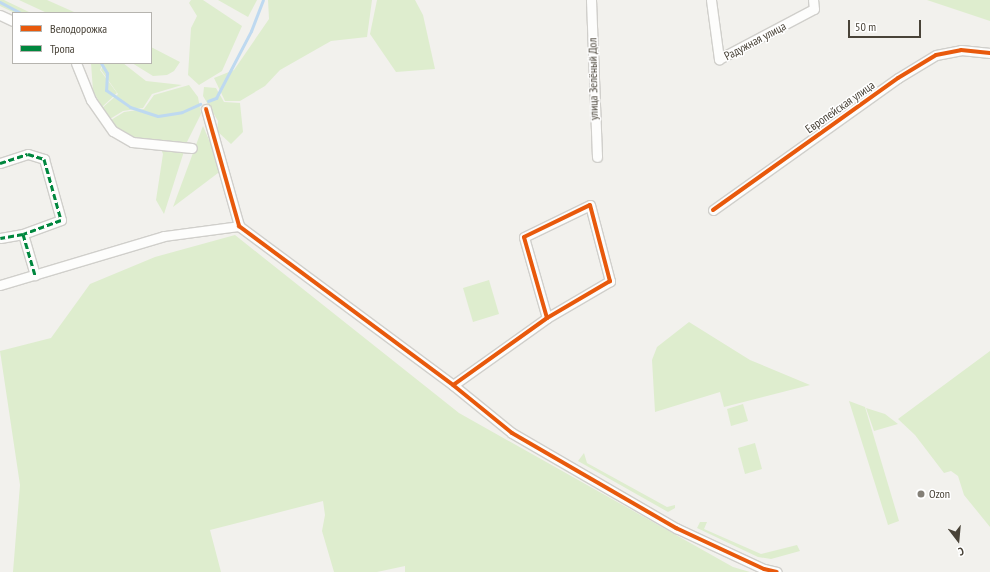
<!DOCTYPE html>
<html>
<head>
<meta charset="utf-8">
<style>
	body { margin:0 }
	#map { position:relative; width:990px; height:572px; overflow:hidden; background:#f2f1ed; font-family:"PT Sans Narrow",sans-serif }
	div>[style] { position:absolute }
	[style*='--x'] { left:calc(var(--x)*1px); top:calc(var(--y)*1px); width:calc(var(--w)*1px); rotate:calc(var(--a)*1deg) }
	.green>* { inset:0; background:#deedce }
	.stream>* { height:3px; margin:-1.5px; padding:0 1.5px; transform-origin:1.5px; border-radius:1.5px; background:#bed9f0 }
	.roads { filter:drop-shadow(1px 0 #d0cfcb) drop-shadow(-1px 0 #d0cfcb) drop-shadow(0 1px #d0cfcb) drop-shadow(0 -1px #d0cfcb) }
	.street>* { height:9px; margin:-4.5px; padding:0 4.5px; transform-origin:4.5px; border-radius:4.5px; background:#fdfdfc }
	.quiet>* { height:3px; margin-top:-1.5px; transform-origin:0; background:repeating-linear-gradient(90deg,#00873e 0 6px,transparent 0 9px) }
	.cycleway>* { height:4px; margin:-2px; padding:0 2px; transform-origin:2px; border-radius:2px; background:#e8590c }
	.dots>* { width:11px; height:11px; translate:-50% -50%; box-sizing:border-box; border:2px solid #fff; border-radius:50% }
	span { translate:-50% -50%; white-space:nowrap; text-align:center; line-height:1.15; -webkit-text-stroke:3px #fff; paint-order:stroke }
	.street-label { font-size:12px; color:#494338 }
	.poi-label { font-size:12px; color:#494338 }
	.left { translate:0 -50%; text-align:left }
	.legend { position:absolute; left:12px; top:12px; width:140px; height:52px; box-sizing:border-box; background:#fff; border:1px solid #b6b4af; margin:0; padding:5px 7px; list-style:none; font-size:12px; color:#494338 }
	.legend li { display:flex; align-items:center; gap:8px; height:20px }
	.legend b { width:20px; border:1px solid #b6b4af }
	.north { position:absolute; left:938px; top:520px; width:40px; height:40px; -webkit-text-stroke:3px #fff; paint-order:stroke; rotate:164deg; font-size:11px; font-weight:700; line-height:16px; text-align:center; color:#494338 }
	.north::after { content:''; display:block; margin:auto; width:14px; height:18px; background:#494338; clip-path:polygon(50% 0,100% 100%,50% 72%,0 100%) }
	.scale { position:absolute; left:848px; top:20px; width:73px; height:18px; box-sizing:border-box; border:2px solid #494338; border-top:0; padding-left:5px; font-size:12px; line-height:14px; white-space:nowrap; color:#494338; -webkit-text-stroke:3px #fff; paint-order:stroke }
</style>
</head>
<body>
<div id="map">
	<div class="green">
		<i style="clip-path:polygon(0 0,4px 0,31px 13px,15px 13px,0 6px)"></i>
		<i style="clip-path:polygon(19px 0,47px 0,74px 12px,47px 13px)"></i>
		<i style="clip-path:polygon(191px 0,203px 0,242px 26px,222px 71px,199px 85px,188px 75px,191px 28px,197px 16px,189px 3px)"></i>
		<i style="clip-path:polygon(218px 0,257px 0,248px 17px)"></i>
		<i style="clip-path:polygon(268px 0,372px 0,367px 37px,331px 41px,280px 70px,265px 86px,240px 101px,225px 101px,214px 78px,234px 70px,269px 19px)"></i>
		<i style="clip-path:polygon(377px 0,415px 0,423px 15px,435px 69px,396px 72px,370px 34px)"></i>
		<i style="clip-path:polygon(927px 0,990px 0,990px 21px)"></i>
		<i style="clip-path:polygon(151px 47px,180px 62px,174px 71px,167px 75px,153px 76px,132px 63px,151px 63px)"></i>
		<i style="clip-path:polygon(91px 63px,103px 63px,100px 70px,117px 93px,102px 107px,93px 91px)"></i>
		<i style="clip-path:polygon(104px 63px,123px 63px,146px 81px,182px 85px,152px 94px,143px 108px,123px 111px,110px 119px,102px 108px,118px 94px,101px 70px)"></i>
		<i style="clip-path:polygon(189px 85px,198px 97px,201px 114px,187px 142px,164px 214px,156px 200px,163px 154px,158px 142px,133px 140px,117px 130px,111px 120px,124px 112px,144px 109px,154px 95px)"></i>
		<i style="clip-path:polygon(204px 87px,216px 88px,224px 102px,240px 103px,243px 132px,231px 144px,217px 131px,218px 121px,203px 96px)"></i>
		<i style="clip-path:polygon(203px 126px,222px 170px,173px 207px)"></i>
		<i style="clip-path:polygon(235px 235px,459px 413px,733px 567px,750px 572px,405px 572px,405px 566px,377px 572px,334px 572px,322px 531px,325px 515px,323px 501px,210px 530px,221px 572px,13px 572px,20px 485px,0 351px,51px 338px,90px 284px,155px 257px)"></i>
		<i style="clip-path:polygon(489px 280px,499px 314px,473px 322px,463px 288px)"></i>
		<i style="clip-path:polygon(689px 322px,750px 360px,810px 385px,724px 407px,720px 392px,655px 412px,652px 360px,657px 347px)"></i>
		<i style="clip-path:polygon(990px 351px,990px 527px,964px 495px,958px 476px,951px 471px,944px 473px,915px 435px,898px 419px)"></i>
		<i style="clip-path:polygon(849px 401px,865px 407px,899px 521px,888px 525px)"></i>
		<i style="clip-path:polygon(743px 404px,748px 421px,731px 426px,727px 409px)"></i>
		<i style="clip-path:polygon(866px 408px,885px 414px,898px 424px,874px 431px)"></i>
		<i style="clip-path:polygon(755px 443px,762px 469px,745px 474px,738px 448px)"></i>
		<i style="clip-path:polygon(584px 453px,587px 463px,667px 507px,675px 505px,675px 508px,668px 512px,578px 461px)"></i>
		<i style="clip-path:polygon(700px 522px,707px 522px,704px 529px,761px 554px,797px 545px,800px 551px,771px 559px,758px 557px,697px 528px)"></i>
	</div>
	<div class="stream">
		<i style="--x:0;--y:2;--w:24;--a:28"></i>
		<i style="--x:101;--y:63;--w:12;--a:59"></i>
		<i style="--x:107;--y:73;--w:17;--a:93"></i>
		<i style="--x:106;--y:90;--w:29;--a:35"></i>
		<i style="--x:130;--y:107;--w:29;--a:18"></i>
		<i style="--x:158;--y:116;--w:24;--a:-9"></i>
		<i style="--x:182;--y:112;--w:20;--a:-24"></i>
		<i style="--x:208;--y:101;--w:9;--a:-21"></i>
		<i style="--x:216;--y:98;--w:76;--a:-62.4"></i>
		<i style="--x:251;--y:31;--w:33;--a:-69"></i>
	</div>
	<div class="roads">
		<div class="street">
			<i style="--x:591;--y:0;--w:157;--a:87.8"></i>
			<i style="--x:711;--y:0;--w:60;--a:82.3"></i>
			<i style="--x:719;--y:59;--w:107;--a:-27.8"></i>
			<i style="--x:814;--y:9;--w:9;--a:-96"></i>
			<i style="--x:0;--y:15;--w:14;--a:25"></i>
			<i style="--x:76;--y:63;--w:40;--a:68"></i>
			<i style="--x:91;--y:100;--w:38;--a:55"></i>
			<i style="--x:113;--y:131;--w:22;--a:30"></i>
			<i style="--x:132;--y:142;--w:60;--a:5.7"></i>
			<i style="--x:206;--y:109;--w:122;--a:74.2"></i>
			<i style="--x:239;--y:226;--w:267;--a:36.6"></i>
			<i style="--x:0;--y:163;--w:29;--a:-18"></i>
			<i style="--x:28;--y:154;--w:17;--a:17"></i>
			<i style="--x:44;--y:159;--w:63;--a:74.4"></i>
			<i style="--x:61;--y:220;--w:40;--a:159.8"></i>
			<i style="--x:23;--y:234;--w:23;--a:170"></i>
			<i style="--x:713;--y:210;--w:227;--a:-35.5"></i>
			<i style="--x:898;--y:78;--w:44;--a:-31.2"></i>
			<i style="--x:936;--y:55;--w:25;--a:-11"></i>
			<i style="--x:961;--y:50;--w:29;--a:6"></i>
			<i style="--x:23;--y:234;--w:43;--a:73.7"></i>
			<i style="--x:0;--y:285;--w:171;--a:-16.6"></i>
			<i style="--x:164;--y:236;--w:76;--a:-7.6"></i>
			<i style="--x:547;--y:318;--w:84;--a:-105.9"></i>
			<i style="--x:524;--y:237;--w:73;--a:-25.9"></i>
			<i style="--x:590;--y:205;--w:79;--a:75.3"></i>
			<i style="--x:610;--y:281;--w:73;--a:149.6"></i>
			<i style="--x:547;--y:318;--w:115;--a:144.5"></i>
			<i style="--x:453;--y:385;--w:76;--a:39.1"></i>
			<i style="--x:512;--y:433;--w:190;--a:30.1"></i>
			<i style="--x:676;--y:528;--w:97;--a:25"></i>
			<i style="--x:764;--y:569;--w:13;--a:13"></i>
		</div>
	</div>
	<div class="quiet">
		<i style="--x:0;--y:163;--w:29;--a:-18"></i>
		<i style="--x:28;--y:154;--w:17;--a:17"></i>
		<i style="--x:44;--y:159;--w:63;--a:74.4"></i>
		<i style="--x:61;--y:220;--w:40;--a:159.8"></i>
		<i style="--x:23;--y:234;--w:23;--a:170"></i>
		<i style="--x:23;--y:234;--w:43;--a:73.7"></i>
	</div>
	<div class="cycleway">
		<i style="--x:206;--y:109;--w:122;--a:74.2"></i>
		<i style="--x:239;--y:226;--w:267;--a:36.6"></i>
		<i style="--x:713;--y:210;--w:227;--a:-35.5"></i>
		<i style="--x:898;--y:78;--w:44;--a:-31.2"></i>
		<i style="--x:936;--y:55;--w:25;--a:-11"></i>
		<i style="--x:961;--y:50;--w:29;--a:6"></i>
		<i style="--x:547;--y:318;--w:84;--a:-105.9"></i>
		<i style="--x:524;--y:237;--w:73;--a:-25.9"></i>
		<i style="--x:590;--y:205;--w:79;--a:75.3"></i>
		<i style="--x:610;--y:281;--w:73;--a:149.6"></i>
		<i style="--x:547;--y:318;--w:115;--a:144.5"></i>
		<i style="--x:453;--y:385;--w:76;--a:39.1"></i>
		<i style="--x:512;--y:433;--w:190;--a:30.1"></i>
		<i style="--x:676;--y:528;--w:97;--a:25"></i>
		<i style="--x:764;--y:569;--w:13;--a:13"></i>
	</div>
	<div class="dots">
		<i style="left:921px;top:494px;background:#848077"></i>
	</div>
	<div class="street-label">
		<span style="left:755px;top:41px;rotate:-28deg">Радужная улица</span>
		<span style="left:593px;top:79px;rotate:-91deg">улица Зелёный Дол</span>
		<span style="left:840px;top:107px;rotate:-35deg">Европейская улица</span>
	</div>
	<div class="poi-label">
		<span class="left" style="left:929px;top:494px">Ozon</span>
	</div>
	<ul class="legend">
	<li><b style="height:5px;background:#e8590c"></b>Велодорожка</li>
	<li><b style="height:5px;background:#00873e"></b>Тропа</li>
	</ul>
	<div class="north">С</div>
	<div class="scale">50 m</div>
</div>
</body>
</html>
